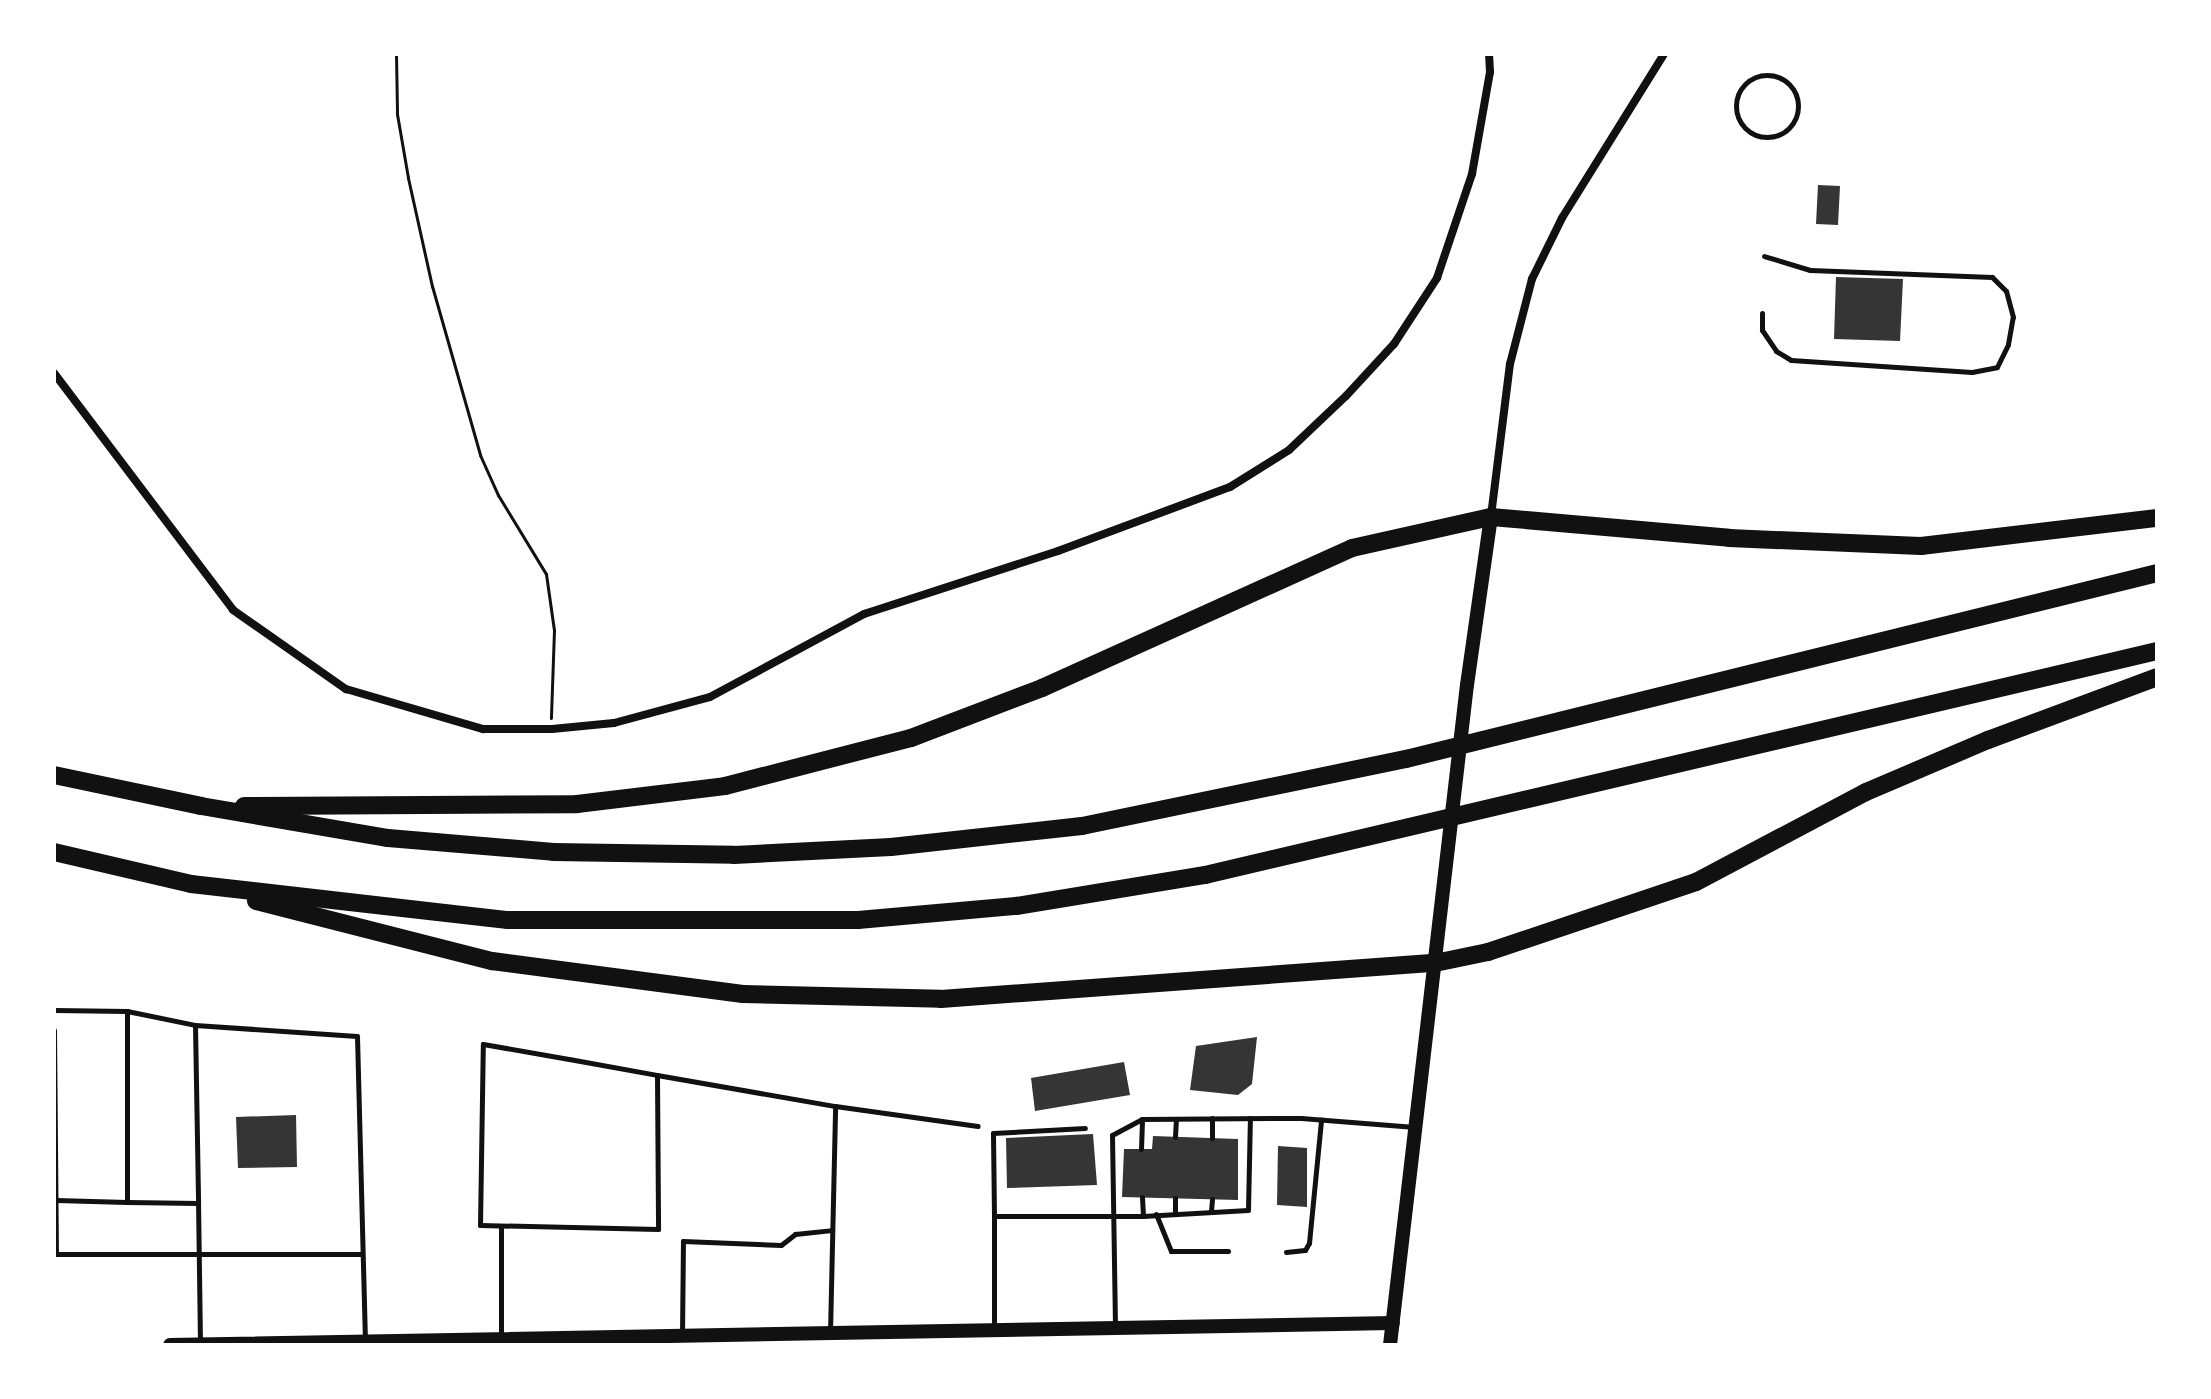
<!DOCTYPE html>
<html>
<head>
<meta charset="utf-8">
<style>
	body { margin:0 }
	#map { position:relative; width:2211px; height:1399px; overflow:hidden; background:#fff; font-family:Signika,sans-serif }
	div>[style] { position:absolute }
	[style*='--x'] { left:calc(var(--x)*1px); top:calc(var(--y)*1px); width:calc(var(--w)*1px); rotate:calc(var(--a)*1deg) }
	.building>* { inset:0; background:#353535 }
	.path>* { height:3px; margin:-1.5px; padding:0 1.5px; transform-origin:1.5px; border-radius:1.5px; background:#111 }
	.service>* { height:5px; margin:-2.5px; padding:0 2.5px; transform-origin:2.5px; border-radius:2.5px; background:#111 }
	.service>.ring { margin:-2.5px; padding:0; box-sizing:content-box; background:none; border:5px solid #111; border-radius:50% }
	.minor>* { height:8px; margin:-4px; padding:0 4px; transform-origin:4px; border-radius:4px; background:#111 }
	.secondary>* { height:14px; margin:-7px; padding:0 7px; transform-origin:7px; border-radius:7px; background:#111 }
	.motorway>* { height:18px; margin:-9px; padding:0 9px; transform-origin:9px; border-radius:9px; background:#111 }
	span { translate:-50% -50%; white-space:nowrap; text-align:center; line-height:1.15; -webkit-text-stroke:6px #fff; paint-order:stroke }
	.frame { position:absolute; inset:0; border:56px solid #fff; pointer-events:none }
</style>
</head>
<body>
<div id="map">
	<div class="building">
		<i style="clip-path:polygon(1818px 185px,1840px 186px,1838px 225px,1816px 224px)"></i>
		<i style="clip-path:polygon(1836px 277px,1903px 279px,1900px 341px,1834px 339px)"></i>
		<i style="clip-path:polygon(1257px 1037px,1252px 1084px,1238px 1095px,1190px 1090px,1196px 1046px)"></i>
		<i style="clip-path:polygon(1124px 1062px,1130px 1095px,1035px 1111px,1031px 1078px)"></i>
		<i style="clip-path:polygon(296px 1115px,297px 1167px,238px 1168px,236px 1117px)"></i>
		<i style="clip-path:polygon(1093px 1134px,1097px 1185px,1007px 1188px,1006px 1138px)"></i>
		<i style="clip-path:polygon(1153px 1136px,1238px 1139px,1238px 1200px,1122px 1197px,1124px 1149px,1152px 1149px)"></i>
		<i style="clip-path:polygon(1278px 1146px,1307px 1148px,1307px 1207px,1277px 1205px)"></i>
	</div>
	<div class="path">
		<i style="--x:396;--y:54;--w:60;--a:89"></i>
		<i style="--x:397;--y:114;--w:65;--a:80.2"></i>
		<i style="--x:408;--y:178;--w:111;--a:77.5"></i>
		<i style="--x:432;--y:286;--w:176;--a:74.1"></i>
		<i style="--x:480;--y:455;--w:44;--a:65.8"></i>
		<i style="--x:498;--y:495;--w:92;--a:58.7"></i>
		<i style="--x:546;--y:574;--w:57;--a:81.9"></i>
		<i style="--x:554;--y:630;--w:88;--a:92"></i>
	</div>
	<div class="service">
		<i class="ring" style="left:1736px;top:75px;width:57px;height:57px"></i>
		<i style="--x:1762;--y:313;--w:17;--a:90"></i>
		<i style="--x:1762;--y:330;--w:25;--a:56"></i>
		<i style="--x:1776;--y:351;--w:17;--a:31"></i>
		<i style="--x:1791;--y:360;--w:181;--a:3.8"></i>
		<i style="--x:1972;--y:372;--w:25;--a:-11"></i>
		<i style="--x:1997;--y:367;--w:25;--a:-64"></i>
		<i style="--x:2008;--y:344;--w:27;--a:-80"></i>
		<i style="--x:2013;--y:317;--w:27;--a:-105"></i>
		<i style="--x:2006;--y:291;--w:20;--a:-135"></i>
		<i style="--x:1992;--y:277;--w:182;--a:-177.8"></i>
		<i style="--x:1810;--y:270;--w:48;--a:-163.1"></i>
		<i style="--x:54;--y:1010;--w:73;--a:0.8"></i>
		<i style="--x:195;--y:1025;--w:178;--a:89"></i>
		<i style="--x:54;--y:1030;--w:224;--a:89.5"></i>
		<i style="--x:657;--y:1075;--w:154;--a:89.6"></i>
		<i style="--x:658;--y:1229;--w:178;--a:-178.7"></i>
		<i style="--x:480;--y:1225;--w:181;--a:-89.1"></i>
		<i style="--x:483;--y:1044;--w:87;--a:9.9"></i>
		<i style="--x:569;--y:1059;--w:89;--a:10.3"></i>
		<i style="--x:657;--y:1075;--w:181;--a:9.9"></i>
		<i style="--x:835;--y:1106;--w:144;--a:8"></i>
		<i style="--x:1212;--y:1118;--w:20;--a:90"></i>
		<i style="--x:1175;--y:1137;--w:18;--a:-87"></i>
		<i style="--x:1141;--y:1149;--w:30;--a:-88"></i>
		<i style="--x:1142;--y:1197;--w:19;--a:87"></i>
		<i style="--x:1175;--y:1198;--w:14;--a:90"></i>
		<i style="--x:56;--y:1200;--w:71;--a:1.6"></i>
		<i style="--x:1211;--y:1211;--w:12;--a:-85"></i>
		<i style="--x:1156;--y:1214;--w:40;--a:68"></i>
		<i style="--x:1171;--y:1251;--w:57;--a:0"></i>
		<i style="--x:994;--y:1216;--w:83;--a:-90.7"></i>
		<i style="--x:993;--y:1133;--w:92;--a:-3.1"></i>
		<i style="--x:501;--y:1226;--w:111;--a:90"></i>
		<i style="--x:1286;--y:1252;--w:19;--a:-6"></i>
		<i style="--x:1305;--y:1250;--w:8;--a:-60"></i>
		<i style="--x:1309;--y:1243;--w:124;--a:-84.4"></i>
		<i style="--x:54;--y:1254;--w:308;--a:0"></i>
		<i style="--x:1115;--y:1326;--w:191;--a:-90.9"></i>
		<i style="--x:1112;--y:1135;--w:34;--a:-28"></i>
		<i style="--x:1142;--y:1119;--w:159;--a:-0.4"></i>
		<i style="--x:1301;--y:1118;--w:114;--a:4.5"></i>
		<i style="--x:994;--y:1327;--w:111;--a:-90"></i>
		<i style="--x:994;--y:1216;--w:149;--a:0"></i>
		<i style="--x:1143;--y:1216;--w:105;--a:-3.3"></i>
		<i style="--x:1248;--y:1210;--w:92;--a:-88.8"></i>
		<i style="--x:830;--y:1333;--w:227;--a:-88.7"></i>
		<i style="--x:682;--y:1335;--w:94;--a:-89.4"></i>
		<i style="--x:683;--y:1241;--w:98;--a:2.3"></i>
		<i style="--x:781;--y:1245;--w:18;--a:-38"></i>
		<i style="--x:795;--y:1234;--w:37;--a:-6"></i>
		<i style="--x:200;--y:1343;--w:140;--a:-90.8"></i>
		<i style="--x:198;--y:1203;--w:71;--a:-179.2"></i>
		<i style="--x:127;--y:1202;--w:191;--a:-90"></i>
		<i style="--x:127;--y:1011;--w:69;--a:11.6"></i>
		<i style="--x:195;--y:1025;--w:162;--a:3.9"></i>
		<i style="--x:357;--y:1036;--w:303;--a:88.5"></i>
	</div>
	<div class="minor">
		<i style="--x:54;--y:373;--w:297;--a:52.9"></i>
		<i style="--x:233;--y:610;--w:138;--a:35"></i>
		<i style="--x:346;--y:689;--w:143;--a:16.3"></i>
		<i style="--x:483;--y:729;--w:69;--a:0"></i>
		<i style="--x:552;--y:729;--w:62;--a:-5.5"></i>
		<i style="--x:614;--y:723;--w:99;--a:-15.2"></i>
		<i style="--x:710;--y:697;--w:175;--a:-28.3"></i>
		<i style="--x:864;--y:614;--w:204;--a:-18"></i>
		<i style="--x:1058;--y:551;--w:184;--a:-20.4"></i>
		<i style="--x:1230;--y:487;--w:70;--a:-32.1"></i>
		<i style="--x:1289;--y:450;--w:79;--a:-43.5"></i>
		<i style="--x:1346;--y:396;--w:71;--a:-47.3"></i>
		<i style="--x:1394;--y:344;--w:79;--a:-56.9"></i>
		<i style="--x:1437;--y:278;--w:110;--a:-71.4"></i>
		<i style="--x:1472;--y:174;--w:104;--a:-80"></i>
		<i style="--x:1490;--y:72;--w:18;--a:-93"></i>
		<i style="--x:1491;--y:516;--w:153;--a:-82.9"></i>
		<i style="--x:1510;--y:364;--w:88;--a:-75.5"></i>
		<i style="--x:1532;--y:279;--w:68;--a:-63.8"></i>
		<i style="--x:1562;--y:218;--w:193;--a:-58.1"></i>
	</div>
	<div class="secondary">
		<i style="--x:170;--y:1345;--w:1223;--a:-1.03"></i>
		<i style="--x:1390;--y:1345;--w:664;--a:-83.35"></i>
		<i style="--x:1467;--y:685;--w:170;--a:-81.9"></i>
	</div>
	<div class="motorway">
		<i style="--x:54;--y:775;--w:150;--a:11.9"></i>
		<i style="--x:201;--y:806;--w:190;--a:9.7"></i>
		<i style="--x:388;--y:838;--w:166;--a:4.8"></i>
		<i style="--x:553;--y:852;--w:181;--a:0.9"></i>
		<i style="--x:734;--y:855;--w:157;--a:-2.9"></i>
		<i style="--x:891;--y:847;--w:192;--a:-6.3"></i>
		<i style="--x:1082;--y:826;--w:331;--a:-11.7"></i>
		<i style="--x:1406;--y:759;--w:774;--a:-13.91"></i>
		<i style="--x:244;--y:806;--w:333;--a:-0.3"></i>
		<i style="--x:577;--y:804;--w:149;--a:-6.9"></i>
		<i style="--x:725;--y:786;--w:192;--a:-14.5"></i>
		<i style="--x:911;--y:738;--w:140;--a:-20.9"></i>
		<i style="--x:1042;--y:688;--w:340;--a:-24.3"></i>
		<i style="--x:1352;--y:548;--w:142;--a:-12.6"></i>
		<i style="--x:1491;--y:517;--w:239;--a:5"></i>
		<i style="--x:1729;--y:538;--w:192;--a:2.4"></i>
		<i style="--x:1921;--y:546;--w:238;--a:-6.8"></i>
		<i style="--x:54;--y:852;--w:141;--a:13.1"></i>
		<i style="--x:191;--y:884;--w:319;--a:6.5"></i>
		<i style="--x:508;--y:920;--w:350;--a:0"></i>
		<i style="--x:858;--y:920;--w:159;--a:-5.1"></i>
		<i style="--x:1016;--y:906;--w:192;--a:-9.3"></i>
		<i style="--x:1205;--y:875;--w:978;--a:-13.24"></i>
		<i style="--x:256;--y:901;--w:244;--a:14.3"></i>
		<i style="--x:492;--y:961;--w:253;--a:7.5"></i>
		<i style="--x:743;--y:994;--w:198;--a:1.4"></i>
		<i style="--x:941;--y:999;--w:495;--a:-4.2"></i>
		<i style="--x:1435;--y:963;--w:54;--a:-11.7"></i>
		<i style="--x:1488;--y:952;--w:219;--a:-18.6"></i>
		<i style="--x:1696;--y:882;--w:192;--a:-27.9"></i>
		<i style="--x:1866;--y:792;--w:133;--a:-23.1"></i>
		<i style="--x:1988;--y:740;--w:180;--a:-20.4"></i>
	</div>
	<div class="frame"></div>
</div>
</body>
</html>
